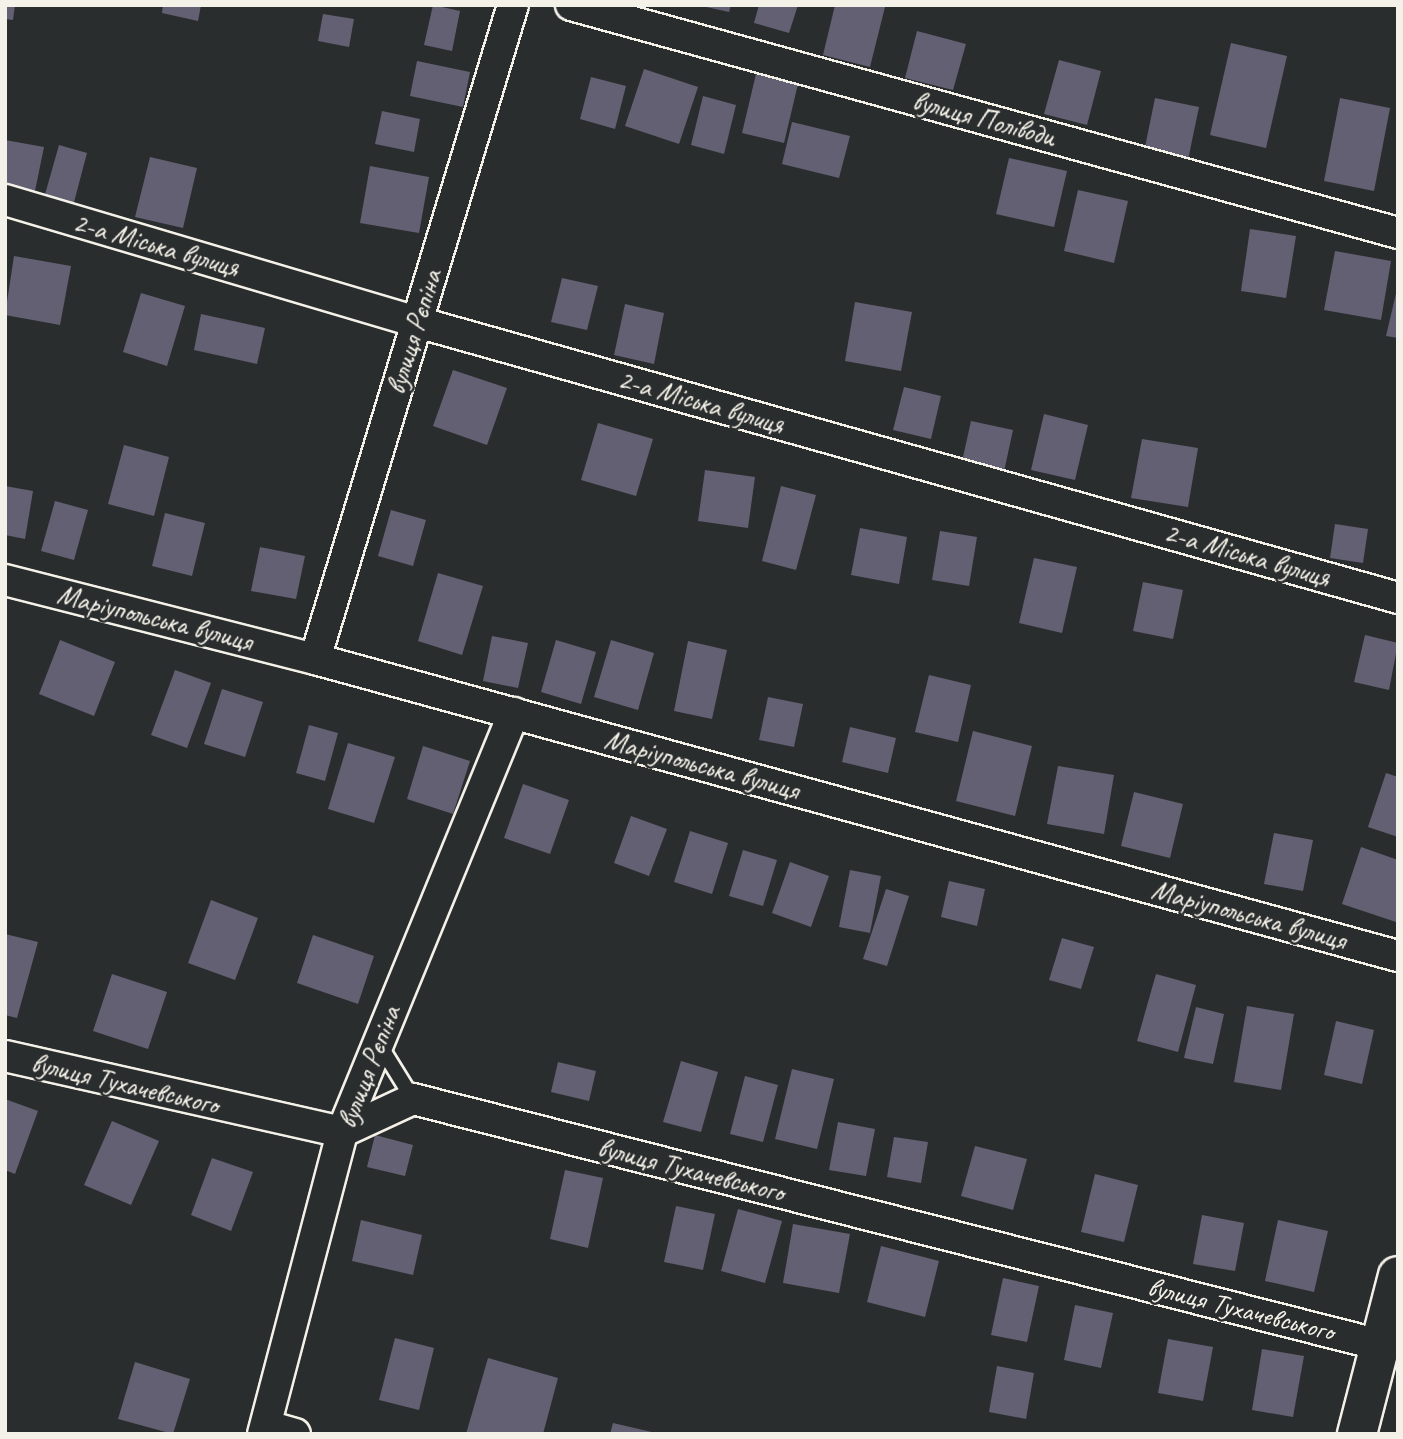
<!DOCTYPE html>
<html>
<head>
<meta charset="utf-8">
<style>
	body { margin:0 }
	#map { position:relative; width:1403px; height:1439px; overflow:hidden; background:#2a2d2e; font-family:Caveat,sans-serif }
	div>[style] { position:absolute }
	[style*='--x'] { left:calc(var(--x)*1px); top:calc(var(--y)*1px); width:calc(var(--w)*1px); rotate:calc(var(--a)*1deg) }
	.building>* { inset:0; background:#626072 }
	.roads { filter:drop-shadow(2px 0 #f4f1e8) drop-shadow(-2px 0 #f4f1e8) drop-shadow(0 2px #f4f1e8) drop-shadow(0 -2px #f4f1e8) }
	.lane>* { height:14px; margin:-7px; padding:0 7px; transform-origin:7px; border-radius:7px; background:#2a2d2e }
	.street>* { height:30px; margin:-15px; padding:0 15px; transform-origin:15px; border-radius:15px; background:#2a2d2e }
	.secondary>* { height:38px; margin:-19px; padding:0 19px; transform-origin:19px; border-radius:19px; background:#2a2d2e }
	span { translate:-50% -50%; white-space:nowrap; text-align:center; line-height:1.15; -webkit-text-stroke:5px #2a2d2e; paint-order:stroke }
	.street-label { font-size:28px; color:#f4f1e8 }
	.frame { position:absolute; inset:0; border:7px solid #f4f1e8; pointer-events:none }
</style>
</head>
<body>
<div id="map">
	<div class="building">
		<i style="clip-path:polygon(5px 5px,15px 5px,13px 20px,5px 19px)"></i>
		<i style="clip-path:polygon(163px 5px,201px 5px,198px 21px,162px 13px)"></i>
		<i style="clip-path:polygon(433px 5px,460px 11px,452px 51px,424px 45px)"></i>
		<i style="clip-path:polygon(697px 5px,731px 5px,729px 12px)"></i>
		<i style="clip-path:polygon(759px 5px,798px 5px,789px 33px,754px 23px)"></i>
		<i style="clip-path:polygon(835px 5px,885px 7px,870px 67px,823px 55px)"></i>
		<i style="clip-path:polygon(323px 14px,354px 19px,349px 47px,318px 41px)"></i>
		<i style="clip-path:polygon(917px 31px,966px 44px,953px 90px,905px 78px)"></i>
		<i style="clip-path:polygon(1231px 43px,1287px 56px,1266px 148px,1210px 135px)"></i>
		<i style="clip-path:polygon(1059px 60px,1101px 71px,1087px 125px,1044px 114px)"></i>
		<i style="clip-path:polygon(417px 61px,470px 72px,463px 107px,410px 96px)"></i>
		<i style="clip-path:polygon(644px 69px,698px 87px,679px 144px,625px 126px)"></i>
		<i style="clip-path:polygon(756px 74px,798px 84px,784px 143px,742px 133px)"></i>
		<i style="clip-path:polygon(591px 77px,626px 86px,615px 129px,580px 119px)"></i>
		<i style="clip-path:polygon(703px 96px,736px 105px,724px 154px,691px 145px)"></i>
		<i style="clip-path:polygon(1155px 98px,1199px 107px,1188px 160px,1144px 152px)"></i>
		<i style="clip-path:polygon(1340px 98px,1390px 108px,1374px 191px,1324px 181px)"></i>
		<i style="clip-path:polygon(382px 111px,420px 119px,414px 152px,375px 144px)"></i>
		<i style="clip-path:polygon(792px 122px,850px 136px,839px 178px,782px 164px)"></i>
		<i style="clip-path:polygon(5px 140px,44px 147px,35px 191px,5px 186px)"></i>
		<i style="clip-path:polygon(59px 145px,87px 153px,73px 206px,44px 198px)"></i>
		<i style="clip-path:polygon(150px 157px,197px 168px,183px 228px,135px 217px)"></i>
		<i style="clip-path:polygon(1009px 158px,1067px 171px,1054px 227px,996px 214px)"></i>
		<i style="clip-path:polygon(370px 166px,429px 177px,419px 233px,360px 223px)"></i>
		<i style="clip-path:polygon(1078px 190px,1128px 201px,1114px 263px,1064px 251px)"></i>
		<i style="clip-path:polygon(1250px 229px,1296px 236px,1286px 298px,1241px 291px)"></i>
		<i style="clip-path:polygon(1335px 251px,1391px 261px,1381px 320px,1324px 310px)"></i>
		<i style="clip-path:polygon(14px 256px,71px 266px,60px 325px,5px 315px)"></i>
		<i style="clip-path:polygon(562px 278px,598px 286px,587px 330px,551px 322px)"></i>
		<i style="clip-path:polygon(1398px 285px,1398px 338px,1386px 336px)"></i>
		<i style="clip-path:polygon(141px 293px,185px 306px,167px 366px,123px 352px)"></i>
		<i style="clip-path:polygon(855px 302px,912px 312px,901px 371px,845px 361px)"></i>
		<i style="clip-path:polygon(625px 304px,664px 313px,654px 364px,614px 355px)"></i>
		<i style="clip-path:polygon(201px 314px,265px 328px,257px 364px,194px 350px)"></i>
		<i style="clip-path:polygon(453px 370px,507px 388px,487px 445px,433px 426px)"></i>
		<i style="clip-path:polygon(904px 387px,941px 396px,931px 439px,893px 430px)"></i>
		<i style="clip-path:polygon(1044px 414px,1088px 425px,1075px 480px,1031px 470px)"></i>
		<i style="clip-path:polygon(971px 421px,1013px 430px,1003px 476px,961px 466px)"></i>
		<i style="clip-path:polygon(598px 423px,653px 439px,636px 496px,581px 480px)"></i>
		<i style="clip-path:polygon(1142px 439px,1198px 448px,1188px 507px,1131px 498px)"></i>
		<i style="clip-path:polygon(124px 445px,169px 457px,154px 516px,108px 504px)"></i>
		<i style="clip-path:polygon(705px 470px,755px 477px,748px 528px,698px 521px)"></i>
		<i style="clip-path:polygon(5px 486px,33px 491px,25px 539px,5px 535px)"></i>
		<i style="clip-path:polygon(781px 486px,816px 495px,796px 570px,762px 561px)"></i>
		<i style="clip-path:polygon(55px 501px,88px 510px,74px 560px,41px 551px)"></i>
		<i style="clip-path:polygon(391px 510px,426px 520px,413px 566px,378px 556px)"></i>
		<i style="clip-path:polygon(165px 513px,205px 523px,192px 576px,152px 566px)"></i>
		<i style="clip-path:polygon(1335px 524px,1368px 529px,1363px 563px,1330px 558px)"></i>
		<i style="clip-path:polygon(860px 528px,907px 537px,899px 584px,851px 575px)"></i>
		<i style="clip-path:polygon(940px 531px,977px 537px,969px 586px,932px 580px)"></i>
		<i style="clip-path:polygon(260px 547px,305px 556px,296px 599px,251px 591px)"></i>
		<i style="clip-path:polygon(1034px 558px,1077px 567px,1062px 633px,1019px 623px)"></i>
		<i style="clip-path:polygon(438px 573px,483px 586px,462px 655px,418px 641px)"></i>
		<i style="clip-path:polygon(1143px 582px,1183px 590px,1173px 639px,1133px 631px)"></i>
		<i style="clip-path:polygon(1365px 635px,1398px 643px,1389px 690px,1354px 682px)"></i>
		<i style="clip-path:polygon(492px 636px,528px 643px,518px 688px,483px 681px)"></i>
		<i style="clip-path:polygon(60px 640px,115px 662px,94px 716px,39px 694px)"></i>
		<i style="clip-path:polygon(556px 640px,596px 652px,581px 704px,541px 692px)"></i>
		<i style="clip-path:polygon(611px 640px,654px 653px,638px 710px,594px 697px)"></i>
		<i style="clip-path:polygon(688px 641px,727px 650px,712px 719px,674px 711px)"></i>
		<i style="clip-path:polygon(175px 670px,211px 683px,187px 748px,151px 735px)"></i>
		<i style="clip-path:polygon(929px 675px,971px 685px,958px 742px,915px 732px)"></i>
		<i style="clip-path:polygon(222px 689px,263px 702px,245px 757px,204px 744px)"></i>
		<i style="clip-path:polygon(768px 697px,803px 704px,794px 747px,759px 740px)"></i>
		<i style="clip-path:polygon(309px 725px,338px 733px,325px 781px,296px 773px)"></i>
		<i style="clip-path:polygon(850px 727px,896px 738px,888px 773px,842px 762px)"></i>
		<i style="clip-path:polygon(973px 731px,1032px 746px,1015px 816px,956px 801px)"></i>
		<i style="clip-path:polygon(348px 743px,395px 757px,374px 823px,328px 809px)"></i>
		<i style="clip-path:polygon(423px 746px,470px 761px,453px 814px,407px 799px)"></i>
		<i style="clip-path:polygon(1058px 766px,1114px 775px,1104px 834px,1047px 824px)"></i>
		<i style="clip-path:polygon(1386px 773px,1398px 777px,1398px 837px,1368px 827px)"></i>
		<i style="clip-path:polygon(523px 784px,569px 800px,550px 854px,504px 838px)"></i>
		<i style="clip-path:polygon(1134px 792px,1183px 804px,1170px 858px,1121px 846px)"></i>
		<i style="clip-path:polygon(631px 816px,667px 829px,649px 876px,614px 863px)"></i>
		<i style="clip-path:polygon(690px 831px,728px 843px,712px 894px,674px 882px)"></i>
		<i style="clip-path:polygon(1274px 833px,1313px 840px,1303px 891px,1264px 884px)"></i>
		<i style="clip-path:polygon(1361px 847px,1398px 860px,1396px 922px,1342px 904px)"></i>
		<i style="clip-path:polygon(743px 850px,777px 860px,763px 906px,729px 896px)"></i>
		<i style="clip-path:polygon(790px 862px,829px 876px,811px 927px,772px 913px)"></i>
		<i style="clip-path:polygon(850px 870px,881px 876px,870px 933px,839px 927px)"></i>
		<i style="clip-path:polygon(949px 881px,985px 889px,977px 926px,941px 917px)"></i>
		<i style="clip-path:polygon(886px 889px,909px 896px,887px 966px,863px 959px)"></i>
		<i style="clip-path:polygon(211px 900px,258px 918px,235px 980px,188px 963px)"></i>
		<i style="clip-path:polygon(5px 934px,38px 942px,17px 1018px,5px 1015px)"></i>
		<i style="clip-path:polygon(313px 935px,374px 956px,358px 1004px,297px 983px)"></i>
		<i style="clip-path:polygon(1062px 938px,1094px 947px,1081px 989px,1049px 980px)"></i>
		<i style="clip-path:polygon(112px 974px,167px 992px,148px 1049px,93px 1031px)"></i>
		<i style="clip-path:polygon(1156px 974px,1196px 985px,1178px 1052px,1137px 1041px)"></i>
		<i style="clip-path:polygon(1247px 1006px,1294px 1014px,1281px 1090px,1234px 1082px)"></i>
		<i style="clip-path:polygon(1196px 1007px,1224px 1014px,1213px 1064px,1184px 1058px)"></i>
		<i style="clip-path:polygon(1336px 1021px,1374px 1030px,1362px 1084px,1324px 1075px)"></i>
		<i style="clip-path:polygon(681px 1061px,718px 1072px,701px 1132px,663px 1122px)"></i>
		<i style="clip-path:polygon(558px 1062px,596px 1071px,589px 1101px,551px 1092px)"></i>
		<i style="clip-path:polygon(792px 1069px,834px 1079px,817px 1149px,775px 1139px)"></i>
		<i style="clip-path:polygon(745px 1076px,778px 1085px,763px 1142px,730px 1134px)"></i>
		<i style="clip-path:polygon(5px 1099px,38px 1111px,15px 1174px,5px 1170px)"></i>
		<i style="clip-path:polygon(112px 1121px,159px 1141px,131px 1205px,84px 1185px)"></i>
		<i style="clip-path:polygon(838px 1122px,875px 1129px,866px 1176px,829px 1170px)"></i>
		<i style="clip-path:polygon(375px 1135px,413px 1145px,405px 1176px,367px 1167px)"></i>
		<i style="clip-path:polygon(894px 1137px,928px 1142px,921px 1183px,887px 1177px)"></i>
		<i style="clip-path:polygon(975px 1146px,1027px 1159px,1013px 1210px,961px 1196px)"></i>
		<i style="clip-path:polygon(212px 1158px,253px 1172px,231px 1231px,191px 1215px)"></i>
		<i style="clip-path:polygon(565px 1170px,603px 1178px,588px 1248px,550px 1239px)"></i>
		<i style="clip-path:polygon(1095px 1174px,1138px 1185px,1124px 1242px,1081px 1232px)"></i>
		<i style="clip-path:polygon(676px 1206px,715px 1214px,703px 1270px,664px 1262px)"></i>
		<i style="clip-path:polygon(738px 1209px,782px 1221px,765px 1283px,721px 1271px)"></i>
		<i style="clip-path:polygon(1202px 1215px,1244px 1223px,1235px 1271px,1193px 1264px)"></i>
		<i style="clip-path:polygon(361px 1220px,422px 1235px,413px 1275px,352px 1261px)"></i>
		<i style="clip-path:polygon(1278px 1220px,1328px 1231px,1314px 1292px,1265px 1281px)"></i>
		<i style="clip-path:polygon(793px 1224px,850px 1234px,839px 1293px,783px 1283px)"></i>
		<i style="clip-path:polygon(881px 1246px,939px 1261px,925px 1317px,867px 1302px)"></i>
		<i style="clip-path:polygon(1003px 1278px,1039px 1286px,1027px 1342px,991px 1335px)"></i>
		<i style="clip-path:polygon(1075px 1305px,1113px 1313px,1101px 1368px,1064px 1360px)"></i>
		<i style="clip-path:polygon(395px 1338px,434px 1348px,419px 1410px,379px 1400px)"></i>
		<i style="clip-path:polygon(1168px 1339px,1213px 1347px,1203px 1401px,1158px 1393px)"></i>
		<i style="clip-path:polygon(1262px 1349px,1304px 1356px,1293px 1417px,1252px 1410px)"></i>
		<i style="clip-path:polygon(488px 1358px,558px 1378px,543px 1434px,466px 1434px)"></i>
		<i style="clip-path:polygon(135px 1362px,190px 1379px,173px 1434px,118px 1419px)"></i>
		<i style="clip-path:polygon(997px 1366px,1034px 1373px,1026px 1419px,989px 1412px)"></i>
		<i style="clip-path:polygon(613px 1423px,656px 1433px,656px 1434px,610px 1434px)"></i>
	</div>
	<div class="roads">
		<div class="lane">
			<i style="--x:379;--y:1044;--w:65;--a:58.3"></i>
		</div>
		<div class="street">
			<i style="--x:571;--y:5;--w:858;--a:15.41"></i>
			<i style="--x:5;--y:200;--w:430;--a:16.5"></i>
			<i style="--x:417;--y:322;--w:1019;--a:15.71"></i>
			<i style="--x:5;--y:580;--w:320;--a:14.3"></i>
			<i style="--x:315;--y:659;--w:1123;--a:15.34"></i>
			<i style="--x:315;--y:659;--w:683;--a:-73.16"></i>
			<i style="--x:5;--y:1056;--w:345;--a:12.7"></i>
			<i style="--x:342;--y:1132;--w:78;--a:-24.9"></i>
			<i style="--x:413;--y:1099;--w:998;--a:14.27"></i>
			<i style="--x:267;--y:1426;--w:29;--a:16"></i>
			<i style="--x:263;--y:1434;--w:312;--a:-75.3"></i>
			<i style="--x:342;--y:1132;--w:453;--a:-67.7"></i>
		</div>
		<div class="secondary">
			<i style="--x:1357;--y:1434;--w:163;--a:-75.5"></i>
		</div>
	</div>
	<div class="street-label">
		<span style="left:984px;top:119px;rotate:15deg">вулиця Поліводи</span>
		<span style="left:156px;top:245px;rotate:16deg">2-а Міська вулиця</span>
		<span style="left:414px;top:332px;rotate:-73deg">вулиця Рєпіна</span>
		<span style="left:701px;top:402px;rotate:16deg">2-а Міська вулиця</span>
		<span style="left:1247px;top:555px;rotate:16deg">2-а Міська вулиця</span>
		<span style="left:155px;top:618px;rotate:14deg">Маріупольська вулиця</span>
		<span style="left:702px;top:765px;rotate:15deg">Маріупольська вулиця</span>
		<span style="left:1249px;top:915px;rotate:15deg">Маріупольська вулиця</span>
		<span style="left:369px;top:1067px;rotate:-69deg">вулиця Рєпіна</span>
		<span style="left:125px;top:1084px;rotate:13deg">вулиця Тухачевського</span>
		<span style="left:691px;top:1170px;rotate:14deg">вулиця Тухачевського</span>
		<span style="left:1241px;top:1309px;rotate:14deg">вулиця Тухачевського</span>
	</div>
	<div class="frame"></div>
</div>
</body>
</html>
